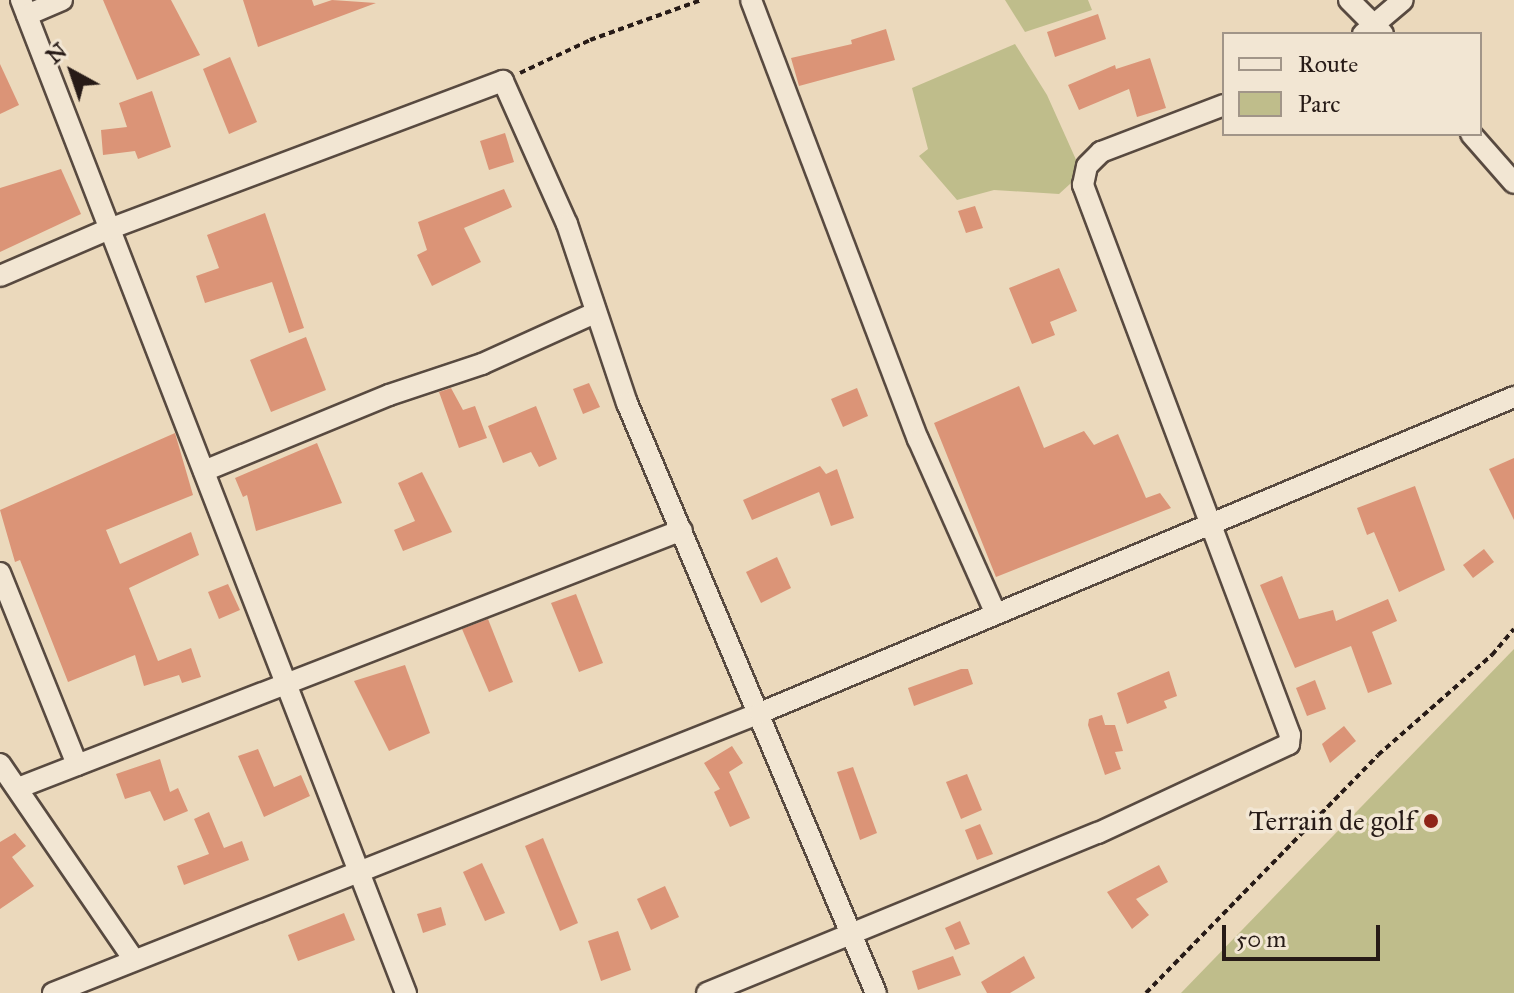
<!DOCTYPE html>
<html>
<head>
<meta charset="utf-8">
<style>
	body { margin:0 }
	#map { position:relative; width:1514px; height:993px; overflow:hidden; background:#ebd9bc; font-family:"IM FELL Great Primer",serif }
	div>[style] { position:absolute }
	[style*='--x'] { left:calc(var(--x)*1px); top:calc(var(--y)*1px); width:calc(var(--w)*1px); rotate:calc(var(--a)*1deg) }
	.green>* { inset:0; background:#bfbd8b }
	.building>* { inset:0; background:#db9477 }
	.path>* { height:4px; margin-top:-2px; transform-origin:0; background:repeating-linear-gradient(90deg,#271b17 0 6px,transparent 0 10px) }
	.roads { filter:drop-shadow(2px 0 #584a40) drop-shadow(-2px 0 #584a40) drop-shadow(0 2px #584a40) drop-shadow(0 -2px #584a40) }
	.minor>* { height:20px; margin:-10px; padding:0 10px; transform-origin:10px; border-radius:10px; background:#f2e6d3 }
	.dots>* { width:22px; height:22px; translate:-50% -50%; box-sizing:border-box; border:4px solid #f2e6d3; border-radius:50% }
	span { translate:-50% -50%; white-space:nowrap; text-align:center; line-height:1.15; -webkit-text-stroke:7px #f2e6d3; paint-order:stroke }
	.poi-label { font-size:28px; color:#271b17 }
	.right { translate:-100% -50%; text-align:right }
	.legend { position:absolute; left:1222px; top:32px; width:260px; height:104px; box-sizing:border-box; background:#f2e6d3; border:2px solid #a19588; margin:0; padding:10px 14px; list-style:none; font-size:24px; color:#271b17 }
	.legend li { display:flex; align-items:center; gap:16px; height:40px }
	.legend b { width:40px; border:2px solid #a19588 }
	.north { position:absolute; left:32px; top:32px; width:80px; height:80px; -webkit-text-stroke:6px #f2e6d3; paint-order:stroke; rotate:320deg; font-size:22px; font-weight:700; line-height:32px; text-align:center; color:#271b17 }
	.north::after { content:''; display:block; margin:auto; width:28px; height:36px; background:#271b17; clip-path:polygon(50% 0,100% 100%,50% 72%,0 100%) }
	.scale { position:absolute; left:1222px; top:925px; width:158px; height:36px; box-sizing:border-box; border:4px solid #271b17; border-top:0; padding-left:10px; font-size:24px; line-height:28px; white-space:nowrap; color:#271b17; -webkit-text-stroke:6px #f2e6d3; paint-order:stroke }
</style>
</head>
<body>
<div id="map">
	<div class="green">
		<i style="clip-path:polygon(1005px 0,1088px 0,1092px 10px,1025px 32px)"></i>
		<i style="clip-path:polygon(1015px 44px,1047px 95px,1082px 173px,1059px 194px,994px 190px,957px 200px,919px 156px,928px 149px,912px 88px)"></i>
		<i style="clip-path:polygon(1514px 649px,1514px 993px,1181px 993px)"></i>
	</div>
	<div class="building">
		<i style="clip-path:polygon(103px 0,171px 0,200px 55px,137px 80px)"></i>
		<i style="clip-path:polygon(243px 0,312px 0,314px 6px,332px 0,376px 3px,258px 47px)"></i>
		<i style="clip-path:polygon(1098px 14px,1106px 39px,1055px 57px,1047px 32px)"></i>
		<i style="clip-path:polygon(886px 29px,895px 60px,799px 86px,791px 58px,852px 44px,851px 40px)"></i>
		<i style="clip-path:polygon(230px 57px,257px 122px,229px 134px,203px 69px)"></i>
		<i style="clip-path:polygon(1150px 58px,1166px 108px,1137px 117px,1129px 89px,1079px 110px,1068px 85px,1115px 65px,1116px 69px)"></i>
		<i style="clip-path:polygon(0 64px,19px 105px,0 114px)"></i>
		<i style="clip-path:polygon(152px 91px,171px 147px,138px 159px,135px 151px,103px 155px,101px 130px,127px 127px,119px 103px)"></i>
		<i style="clip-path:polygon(505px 133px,514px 162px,489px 170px,480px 141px)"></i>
		<i style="clip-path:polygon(61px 169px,81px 214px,0 252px,0 188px)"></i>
		<i style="clip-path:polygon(504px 189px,512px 207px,464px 228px,481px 262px,432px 286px,417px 255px,427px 250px,418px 222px)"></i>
		<i style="clip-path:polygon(975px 206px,983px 228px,966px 233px,958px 211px)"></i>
		<i style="clip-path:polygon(265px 213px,304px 328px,289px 333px,272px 282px,205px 303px,196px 276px,219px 268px,207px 235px)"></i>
		<i style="clip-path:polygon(1059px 268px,1077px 311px,1050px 322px,1055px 335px,1032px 344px,1009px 288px)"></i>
		<i style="clip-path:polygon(306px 337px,326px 390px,271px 412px,250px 360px)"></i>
		<i style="clip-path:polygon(589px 383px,600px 407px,583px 414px,573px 389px)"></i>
		<i style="clip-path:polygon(1019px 386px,1044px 448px,1084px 431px,1094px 445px,1118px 434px,1146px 498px,1160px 493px,1171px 508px,996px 577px,934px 423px)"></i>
		<i style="clip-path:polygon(451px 388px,463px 410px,475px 406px,487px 438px,459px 448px,439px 392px)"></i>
		<i style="clip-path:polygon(857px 388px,868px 416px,843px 427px,831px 399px)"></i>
		<i style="clip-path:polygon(536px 406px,557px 459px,539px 467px,531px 452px,503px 463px,488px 426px)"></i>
		<i style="clip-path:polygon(175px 433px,193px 495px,106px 530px,120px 564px,191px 532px,199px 555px,129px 588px,158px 661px,191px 648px,201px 677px,182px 683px,179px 675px,144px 686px,135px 655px,68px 682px,20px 560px,15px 562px,0 510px)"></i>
		<i style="clip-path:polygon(317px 443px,342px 503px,256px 531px,247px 495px,243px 497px,235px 478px)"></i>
		<i style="clip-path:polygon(1514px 458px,1514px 520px,1489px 469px)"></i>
		<i style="clip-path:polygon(820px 466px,826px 474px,837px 469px,854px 518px,831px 526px,819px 492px,752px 520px,743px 500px)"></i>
		<i style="clip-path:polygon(422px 472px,452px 532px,403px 551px,394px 530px,415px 521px,398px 483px)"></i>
		<i style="clip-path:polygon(1415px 486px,1445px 570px,1399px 592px,1374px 532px,1367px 535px,1357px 508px)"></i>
		<i style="clip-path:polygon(1484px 549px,1494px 562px,1473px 578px,1463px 565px)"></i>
		<i style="clip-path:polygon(777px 557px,791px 588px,761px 603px,746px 572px)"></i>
		<i style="clip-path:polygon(1282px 576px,1299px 619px,1333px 610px,1336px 621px,1388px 599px,1397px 621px,1372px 632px,1392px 684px,1368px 693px,1351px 646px,1295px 668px,1260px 585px)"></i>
		<i style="clip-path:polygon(228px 584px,240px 610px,219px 619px,208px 592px)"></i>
		<i style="clip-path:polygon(576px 594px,603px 663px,579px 672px,551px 603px)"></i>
		<i style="clip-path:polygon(488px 619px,513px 682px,489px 692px,462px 629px)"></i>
		<i style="clip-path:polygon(405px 665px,430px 733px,389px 751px,354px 681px)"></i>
		<i style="clip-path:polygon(961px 669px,968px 669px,973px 684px,914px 706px,908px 688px)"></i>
		<i style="clip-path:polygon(1169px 671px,1177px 696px,1164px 701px,1167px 708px,1127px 724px,1117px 693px)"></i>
		<i style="clip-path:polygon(1315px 680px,1326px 709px,1307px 716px,1296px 688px)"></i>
		<i style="clip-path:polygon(1102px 715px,1105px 725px,1115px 725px,1123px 751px,1115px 752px,1121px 769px,1105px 775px,1088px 725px,1089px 719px)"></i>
		<i style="clip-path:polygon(1344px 726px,1356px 741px,1330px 763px,1322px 744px)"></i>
		<i style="clip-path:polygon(732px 746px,743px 763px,729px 772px,750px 818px,730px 827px,714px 792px,720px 789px,704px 763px)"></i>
		<i style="clip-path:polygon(258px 749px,274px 787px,301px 775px,310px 796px,264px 817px,238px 756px)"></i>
		<i style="clip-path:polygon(160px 759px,170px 792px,178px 788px,188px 811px,164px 821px,150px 791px,125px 799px,116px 774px)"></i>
		<i style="clip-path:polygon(853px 767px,877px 833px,860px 840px,837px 772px)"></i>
		<i style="clip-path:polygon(967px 774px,982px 810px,961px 819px,946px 782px)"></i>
		<i style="clip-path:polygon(209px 812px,224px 848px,242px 841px,249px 860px,184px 885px,177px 866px,209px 854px,194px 819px)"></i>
		<i style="clip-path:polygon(980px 824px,993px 854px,977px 860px,965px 830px)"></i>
		<i style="clip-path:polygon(15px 833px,26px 846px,12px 857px,34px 886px,0 909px,0 842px)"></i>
		<i style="clip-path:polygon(543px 838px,578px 923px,560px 931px,525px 846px)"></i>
		<i style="clip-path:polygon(482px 863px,505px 913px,485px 921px,463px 872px)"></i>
		<i style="clip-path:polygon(1159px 865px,1168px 882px,1136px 899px,1149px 915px,1132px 929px,1107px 892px)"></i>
		<i style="clip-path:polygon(665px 886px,679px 917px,651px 930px,637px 899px)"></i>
		<i style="clip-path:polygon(441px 907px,446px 925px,423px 933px,417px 914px)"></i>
		<i style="clip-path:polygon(344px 913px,355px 940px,298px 961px,288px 935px)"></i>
		<i style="clip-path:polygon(960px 921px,970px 944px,955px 950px,945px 928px)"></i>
		<i style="clip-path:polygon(618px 931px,631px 970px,601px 981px,588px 941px)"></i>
		<i style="clip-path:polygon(953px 956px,961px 975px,918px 990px,912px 971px)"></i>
		<i style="clip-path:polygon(1024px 956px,1035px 978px,1010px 993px,987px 993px,981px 982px)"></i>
	</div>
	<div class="path">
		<i style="--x:520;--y:73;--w:77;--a:-25.2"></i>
		<i style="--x:590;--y:40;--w:118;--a:-19.8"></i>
		<i style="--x:1146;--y:993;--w:332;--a:-45.7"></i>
		<i style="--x:1378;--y:755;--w:152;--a:-41.3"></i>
		<i style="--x:1492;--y:655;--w:34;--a:-50"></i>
	</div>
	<div class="roads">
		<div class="minor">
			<i style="--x:21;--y:0;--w:1065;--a:68.81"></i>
			<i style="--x:751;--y:0;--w:470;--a:69.2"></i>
			<i style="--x:918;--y:439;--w:189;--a:66"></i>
			<i style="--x:1349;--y:0;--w:48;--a:45"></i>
			<i style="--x:27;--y:15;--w:38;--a:-23"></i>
			<i style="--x:1363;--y:34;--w:52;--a:-40.4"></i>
			<i style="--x:1471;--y:134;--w:65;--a:48.7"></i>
			<i style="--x:0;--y:276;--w:119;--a:-23.3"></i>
			<i style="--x:109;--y:229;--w:421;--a:-20.6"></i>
			<i style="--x:503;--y:81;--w:157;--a:65.9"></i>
			<i style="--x:567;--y:224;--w:189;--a:71.5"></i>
			<i style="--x:627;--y:403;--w:640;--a:67.12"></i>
			<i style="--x:204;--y:471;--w:200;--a:-22.3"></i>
			<i style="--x:389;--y:395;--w:98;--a:-18.4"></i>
			<i style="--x:482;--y:364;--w:124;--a:-24.3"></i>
			<i style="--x:0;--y:573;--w:207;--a:68.1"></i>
			<i style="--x:0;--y:764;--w:237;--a:55.6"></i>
			<i style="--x:18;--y:788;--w:712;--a:-21.23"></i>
			<i style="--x:53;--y:993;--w:760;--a:-21.61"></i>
			<i style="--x:760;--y:713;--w:818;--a:-22.74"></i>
			<i style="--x:707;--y:993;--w:422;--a:-22.3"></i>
			<i style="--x:1098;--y:833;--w:211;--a:-25"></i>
			<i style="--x:1289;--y:744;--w:9;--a:-84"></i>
			<i style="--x:1290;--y:735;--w:588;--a:-110.62"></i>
			<i style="--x:1083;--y:185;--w:19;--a:-78"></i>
			<i style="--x:1087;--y:166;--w:20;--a:-45"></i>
			<i style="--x:1101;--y:152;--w:132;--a:-20.9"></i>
		</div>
	</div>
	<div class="dots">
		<i style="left:1431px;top:821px;background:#8f2418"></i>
	</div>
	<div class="poi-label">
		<span class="right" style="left:1415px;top:821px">Terrain de golf</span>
	</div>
	<ul class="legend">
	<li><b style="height:10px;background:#f2e6d3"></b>Route</li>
	<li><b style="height:22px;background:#bfbd8b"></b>Parc</li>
	</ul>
	<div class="north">N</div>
	<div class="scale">50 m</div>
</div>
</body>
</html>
